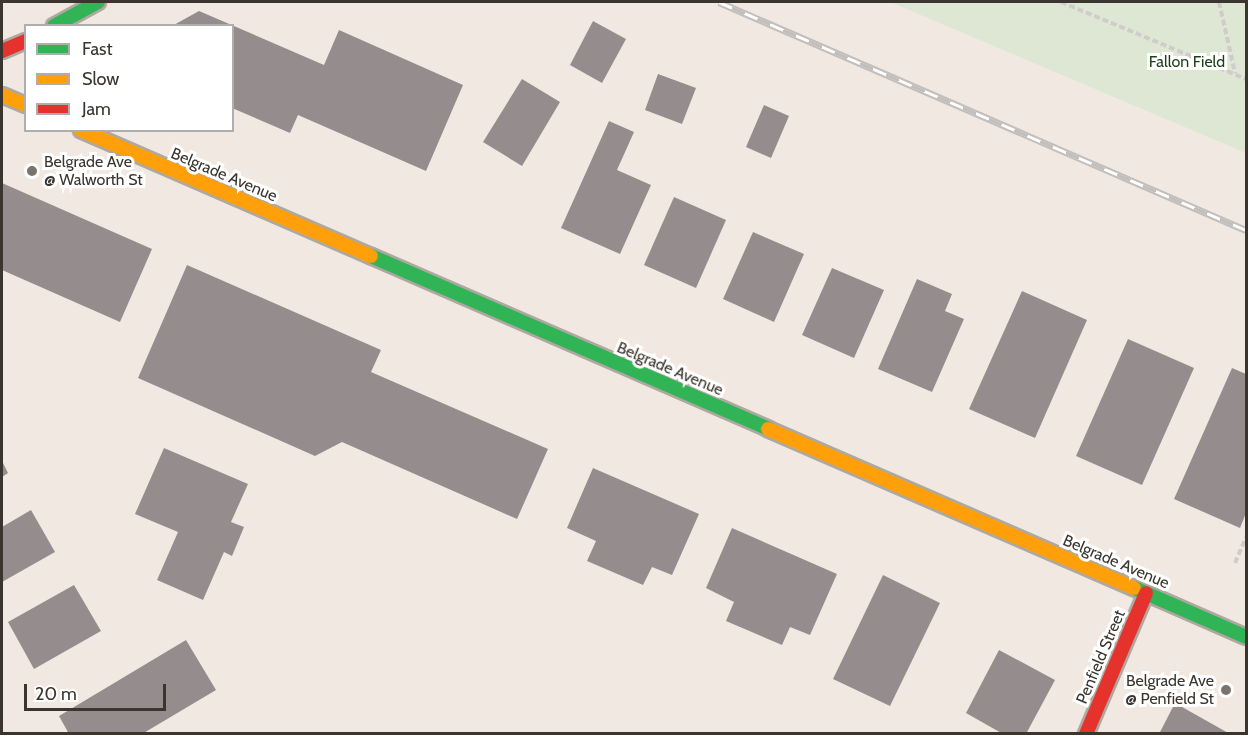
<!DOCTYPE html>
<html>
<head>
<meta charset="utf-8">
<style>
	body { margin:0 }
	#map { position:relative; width:1248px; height:735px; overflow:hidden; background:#f1e9e1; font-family:Cabin,sans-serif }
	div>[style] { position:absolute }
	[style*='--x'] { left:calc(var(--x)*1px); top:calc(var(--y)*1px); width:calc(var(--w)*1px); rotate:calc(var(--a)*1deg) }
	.green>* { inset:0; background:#dde7d4 }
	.building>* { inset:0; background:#958d8d }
	.path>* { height:4px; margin-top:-2px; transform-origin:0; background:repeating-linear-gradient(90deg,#cfccc9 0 6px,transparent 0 9px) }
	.roads { filter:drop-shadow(2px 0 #ada8a1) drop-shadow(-2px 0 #ada8a1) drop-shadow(0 2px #ada8a1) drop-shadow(0 -2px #ada8a1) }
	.fast>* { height:14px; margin:-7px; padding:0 7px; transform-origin:7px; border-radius:7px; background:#30b455 }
	.slow>* { height:14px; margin:-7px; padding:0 7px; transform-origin:7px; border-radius:7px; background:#ff9f0a }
	.jam>* { height:14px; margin:-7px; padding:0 7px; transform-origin:7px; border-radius:7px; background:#e5322d }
	.rail>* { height:7px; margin-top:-3.5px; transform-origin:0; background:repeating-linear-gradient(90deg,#fff 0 14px,#c1bebc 0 28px); box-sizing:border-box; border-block:2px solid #c1bebc }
	.dots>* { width:16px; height:16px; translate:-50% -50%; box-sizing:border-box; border:3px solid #fff; border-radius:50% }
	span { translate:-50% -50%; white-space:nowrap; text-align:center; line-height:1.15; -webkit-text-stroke:6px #fff; paint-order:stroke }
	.park-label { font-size:16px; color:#1c3f19 }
	.poi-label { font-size:16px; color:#3a352f }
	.left { translate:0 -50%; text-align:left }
	.right { translate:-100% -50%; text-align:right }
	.street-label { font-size:16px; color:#3a352f }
	.frame { position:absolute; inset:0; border:3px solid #3a352f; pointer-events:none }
	.legend { position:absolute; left:24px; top:24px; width:210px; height:108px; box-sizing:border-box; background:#fff; border:2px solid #b0aeac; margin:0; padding:8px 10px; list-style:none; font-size:18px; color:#3a352f }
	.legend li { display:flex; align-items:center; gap:12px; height:30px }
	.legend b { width:30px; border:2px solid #b0aeac }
	.scale { position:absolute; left:24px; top:684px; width:142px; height:27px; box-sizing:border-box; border:3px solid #3a352f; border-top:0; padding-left:8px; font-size:18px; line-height:21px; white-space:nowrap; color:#3a352f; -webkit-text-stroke:4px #fff; paint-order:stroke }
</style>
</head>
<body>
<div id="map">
	<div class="green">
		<i style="clip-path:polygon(890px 2px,1246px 2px,1246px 153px)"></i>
	</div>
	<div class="building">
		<i style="clip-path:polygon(199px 11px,324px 65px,339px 30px,463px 85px,426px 171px,298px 115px,290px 133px,232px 108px,232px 26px,172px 26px)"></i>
		<i style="clip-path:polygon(593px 21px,626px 39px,602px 83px,570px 65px)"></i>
		<i style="clip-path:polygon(658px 74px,696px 88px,682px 124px,645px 110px)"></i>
		<i style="clip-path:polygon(522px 79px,560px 102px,522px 166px,483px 142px)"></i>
		<i style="clip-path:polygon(764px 105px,789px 116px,771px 158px,746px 147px)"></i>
		<i style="clip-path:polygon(609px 121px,634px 132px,617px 170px,651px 185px,620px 254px,561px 228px)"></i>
		<i style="clip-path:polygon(2px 183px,152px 249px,120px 322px,2px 270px)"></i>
		<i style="clip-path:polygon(674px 197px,726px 220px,696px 288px,644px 265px)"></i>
		<i style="clip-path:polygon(753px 232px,804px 254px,774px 322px,723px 299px)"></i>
		<i style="clip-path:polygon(187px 265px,381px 350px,371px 372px,548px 449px,517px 519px,342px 442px,315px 456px,138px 378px)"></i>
		<i style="clip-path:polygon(832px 268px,884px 290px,854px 358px,802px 335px)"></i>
		<i style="clip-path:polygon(917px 279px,952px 294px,945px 311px,964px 319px,932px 392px,878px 369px)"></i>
		<i style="clip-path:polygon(1022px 291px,1087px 320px,1035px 438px,969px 409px)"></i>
		<i style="clip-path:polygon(1128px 339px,1194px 368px,1142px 485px,1076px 456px)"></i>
		<i style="clip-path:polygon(1232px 368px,1246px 374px,1246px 513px,1240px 528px,1174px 499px)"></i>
		<i style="clip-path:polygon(164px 448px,248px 484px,231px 522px,244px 527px,232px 556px,224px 552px,203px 600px,157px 580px,178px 532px,135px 514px)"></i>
		<i style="clip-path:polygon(2px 461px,8px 473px,2px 477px)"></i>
		<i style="clip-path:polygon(593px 468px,699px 514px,672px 575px,652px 567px,643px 585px,587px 561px,596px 541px,567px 528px)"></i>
		<i style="clip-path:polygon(31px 510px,55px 552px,2px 582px,2px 527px)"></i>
		<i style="clip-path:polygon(732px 528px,837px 574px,810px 635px,790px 627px,782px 645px,726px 621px,734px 602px,706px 588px)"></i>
		<i style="clip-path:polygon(883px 575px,940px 603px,890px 706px,833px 679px)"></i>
		<i style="clip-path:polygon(74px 585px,101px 631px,34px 669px,8px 622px)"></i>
		<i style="clip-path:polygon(186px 640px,216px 690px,142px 734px,69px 734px,59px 716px)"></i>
		<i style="clip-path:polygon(999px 650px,1055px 680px,1026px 734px,1003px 734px,966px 713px)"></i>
		<i style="clip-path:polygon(1175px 703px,1230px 734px,1159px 734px)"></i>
	</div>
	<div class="path">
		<i style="--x:1061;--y:2;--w:200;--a:22.6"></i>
		<i style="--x:1219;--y:2;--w:73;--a:77.3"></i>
		<i style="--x:1235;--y:563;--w:28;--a:-67"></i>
	</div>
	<div class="roads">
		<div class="fast">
			<i style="--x:54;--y:26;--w:50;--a:-28.6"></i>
			<i style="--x:371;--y:256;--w:433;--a:23.5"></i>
			<i style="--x:1134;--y:588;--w:122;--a:23.6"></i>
		</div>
		<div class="slow">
			<i style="--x:2;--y:95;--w:26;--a:23"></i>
			<i style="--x:81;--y:130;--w:316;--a:23.5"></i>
			<i style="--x:768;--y:429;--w:399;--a:23.5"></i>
		</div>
		<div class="jam">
			<i style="--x:2;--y:51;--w:26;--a:-23"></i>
			<i style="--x:1086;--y:734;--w:153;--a:-66.9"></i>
		</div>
	</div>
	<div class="rail">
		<i style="--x:719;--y:2;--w:574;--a:23.4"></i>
	</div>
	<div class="dots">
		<i style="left:32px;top:171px;background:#7a746d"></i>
		<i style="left:1226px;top:690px;background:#7a746d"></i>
	</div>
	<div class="park-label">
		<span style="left:1187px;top:62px">Fallon Field</span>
	</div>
	<div class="poi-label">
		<span class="left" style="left:44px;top:171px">Belgrade Ave<br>@ Walworth St</span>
		<span class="right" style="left:1214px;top:690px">Belgrade Ave<br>@ Penfield St</span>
	</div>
	<div class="street-label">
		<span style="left:224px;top:175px;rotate:23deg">Belgrade Avenue</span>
		<span style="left:670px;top:369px;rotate:23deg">Belgrade Avenue</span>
		<span style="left:1116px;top:562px;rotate:23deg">Belgrade Avenue</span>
		<span style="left:1101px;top:657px;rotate:-67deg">Penfield Street</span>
	</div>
	<div class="frame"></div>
	<ul class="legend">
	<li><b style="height:8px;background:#30b455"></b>Fast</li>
	<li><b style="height:8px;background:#ff9f0a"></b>Slow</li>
	<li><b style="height:8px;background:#e5322d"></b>Jam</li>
	</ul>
	<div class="scale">20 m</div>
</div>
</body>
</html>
